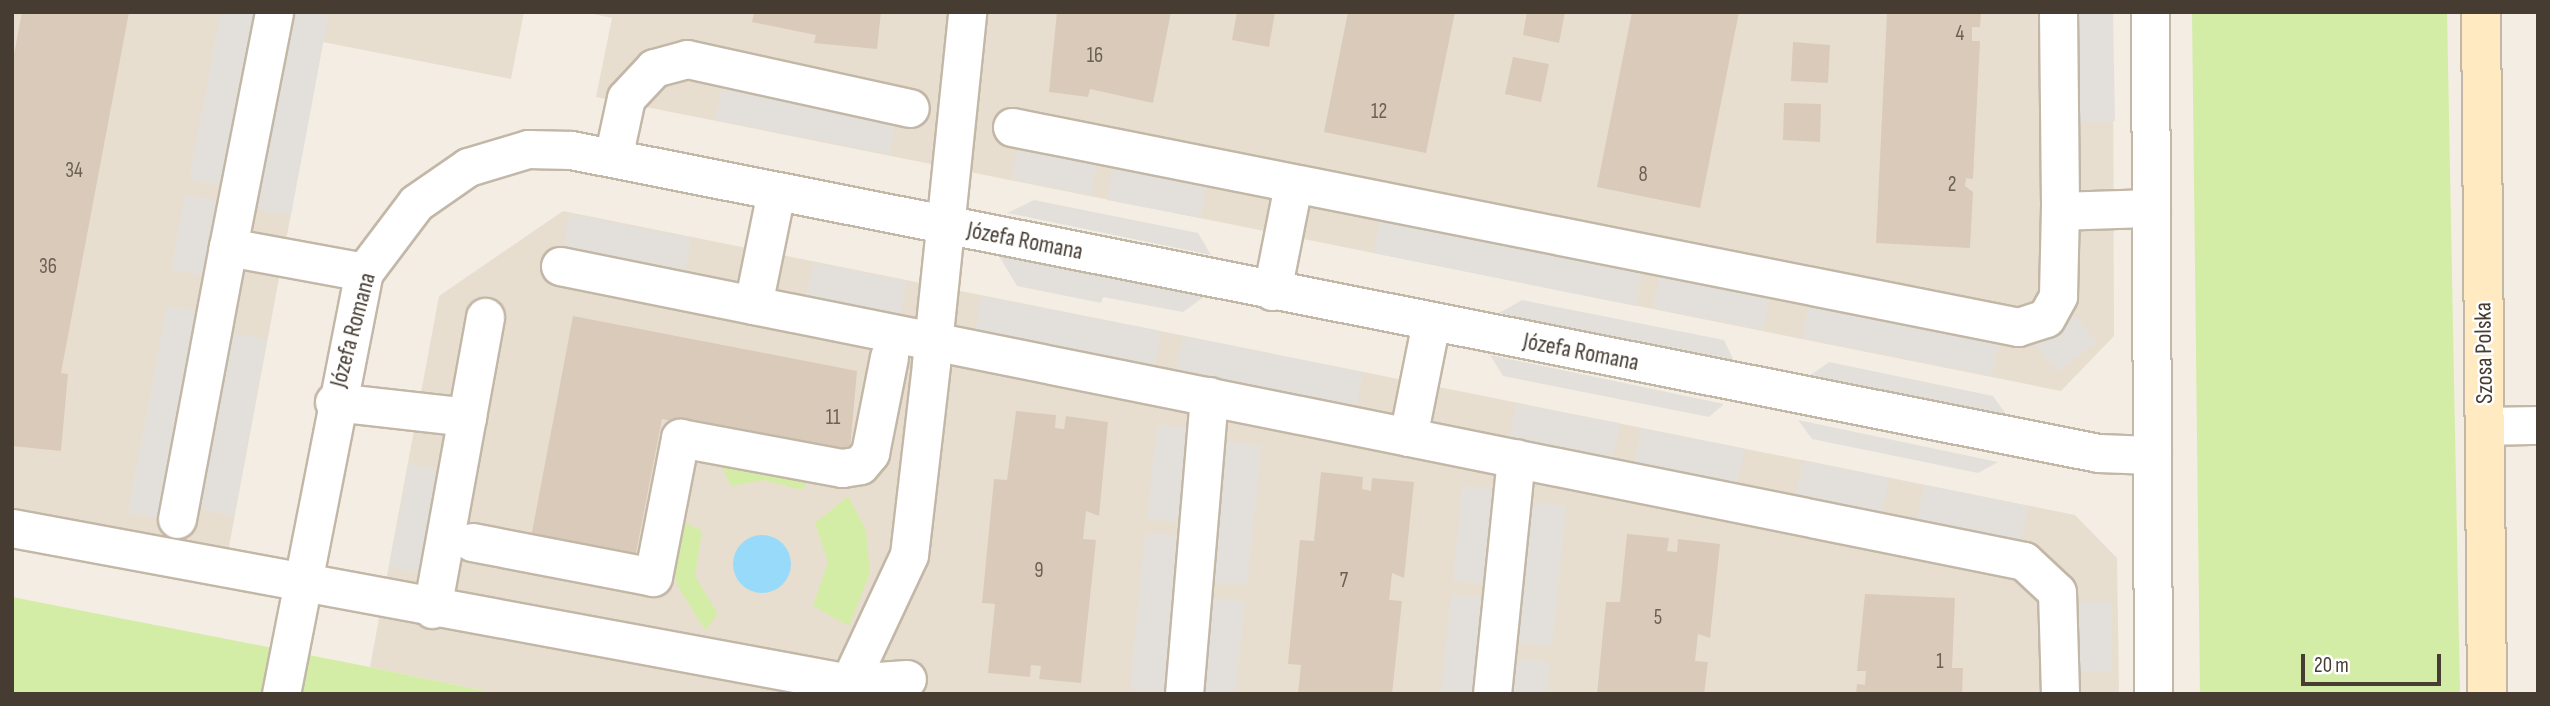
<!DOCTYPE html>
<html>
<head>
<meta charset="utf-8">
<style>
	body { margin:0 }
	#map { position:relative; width:2550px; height:706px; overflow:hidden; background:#f4ede3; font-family:"Sofia Sans Condensed",sans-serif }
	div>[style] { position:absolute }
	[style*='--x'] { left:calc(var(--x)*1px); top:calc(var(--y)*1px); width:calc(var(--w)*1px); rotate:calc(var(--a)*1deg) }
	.residential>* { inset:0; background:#e8ded0 }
	.green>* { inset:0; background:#d4eda6 }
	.parking>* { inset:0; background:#e3e0dc }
	.water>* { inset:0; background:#97daf9 }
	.round { border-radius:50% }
	.building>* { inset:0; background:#dacaba }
	.roads { filter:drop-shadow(2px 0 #c3b7a7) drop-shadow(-2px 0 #c3b7a7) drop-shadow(0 2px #c3b7a7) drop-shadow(0 -2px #c3b7a7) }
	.street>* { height:37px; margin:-18.5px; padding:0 18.5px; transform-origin:18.5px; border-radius:18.5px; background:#fff }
	.secondary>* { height:38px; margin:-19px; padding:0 19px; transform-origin:19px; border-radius:19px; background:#ffeac1 }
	span { translate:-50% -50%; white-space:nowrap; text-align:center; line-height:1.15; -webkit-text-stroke:5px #fff; paint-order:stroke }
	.number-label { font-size:21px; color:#6b6054 }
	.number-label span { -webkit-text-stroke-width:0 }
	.street-label { font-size:24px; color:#463c32 }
	.frame { position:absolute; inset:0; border:14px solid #463c32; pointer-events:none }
	.scale { position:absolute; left:2301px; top:654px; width:140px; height:32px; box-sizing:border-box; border:4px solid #463c32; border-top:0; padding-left:9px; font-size:21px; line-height:24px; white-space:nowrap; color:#463c32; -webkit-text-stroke:5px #fff; paint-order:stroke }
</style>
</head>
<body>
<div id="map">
	<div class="residential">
		<i style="clip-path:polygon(12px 12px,524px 12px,511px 79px,323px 42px,228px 552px,12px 510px)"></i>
		<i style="clip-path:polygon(584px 12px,952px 12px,936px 165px,596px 97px,612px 18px)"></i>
		<i style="clip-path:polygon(987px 12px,2113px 12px,2114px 336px,2061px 391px,970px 172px)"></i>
		<i style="clip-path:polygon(563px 211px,2075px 515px,2117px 558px,2119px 694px,500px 694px,370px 667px,439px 296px)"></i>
	</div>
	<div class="green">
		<i style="clip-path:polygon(2192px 12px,2447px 12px,2460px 694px,2200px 694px)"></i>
		<i style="clip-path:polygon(736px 463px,811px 473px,802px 490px,763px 480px,731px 486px,722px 467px)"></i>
		<i style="clip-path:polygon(848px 496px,866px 530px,870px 573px,849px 626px,813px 606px,828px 562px,815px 523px)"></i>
		<i style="clip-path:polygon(684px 522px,702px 531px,695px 576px,718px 614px,705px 630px,677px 585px,674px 558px)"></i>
		<i style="clip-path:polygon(12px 597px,370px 667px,500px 694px,12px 694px)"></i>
	</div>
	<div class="parking">
		<i style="clip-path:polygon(221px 12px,329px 12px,291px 215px,257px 209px,234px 333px,267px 340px,234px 516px,200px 509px,196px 526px,128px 513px,167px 306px,200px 312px,207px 276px,171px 269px,185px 195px,220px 202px,223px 186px,189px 180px)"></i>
		<i style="clip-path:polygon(2077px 12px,2113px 12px,2115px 121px,2079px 122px)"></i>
		<i style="clip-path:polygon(722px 87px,896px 120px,889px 154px,715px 120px)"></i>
		<i style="clip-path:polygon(1018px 146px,1097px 163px,1091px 195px,1012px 179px)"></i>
		<i style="clip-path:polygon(1114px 165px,1207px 184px,1200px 218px,1107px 200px)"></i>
		<i style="clip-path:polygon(1034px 200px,1198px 233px,1211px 255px,1007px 213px)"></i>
		<i style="clip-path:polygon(570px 214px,691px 238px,685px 272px,563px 248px)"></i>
		<i style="clip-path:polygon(1380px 219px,1643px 271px,1636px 306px,1373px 253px)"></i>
		<i style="clip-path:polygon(999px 256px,1204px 297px,1183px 312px,1103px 297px,1101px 303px,1017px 286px)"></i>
		<i style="clip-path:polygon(814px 263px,907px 281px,900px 316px,806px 296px)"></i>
		<i style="clip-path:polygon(1660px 274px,1770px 295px,1763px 330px,1653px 308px)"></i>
		<i style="clip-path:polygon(981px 296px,1161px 331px,1155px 366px,975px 332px)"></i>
		<i style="clip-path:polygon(1522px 300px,1724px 340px,1735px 363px,1499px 313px)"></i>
		<i style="clip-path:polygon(1809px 305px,1999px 341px,1992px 376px,1802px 338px)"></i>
		<i style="clip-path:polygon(2074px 314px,2096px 342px,2057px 372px,2035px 345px)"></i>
		<i style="clip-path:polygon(1183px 336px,1363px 372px,1356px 407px,1176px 371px)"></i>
		<i style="clip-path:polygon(1490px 355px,1724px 404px,1709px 417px,1503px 376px)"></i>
		<i style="clip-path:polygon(1829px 362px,1993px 396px,2008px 417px,1808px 377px)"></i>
		<i style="clip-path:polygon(1516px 404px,1620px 423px,1613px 458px,1509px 438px)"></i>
		<i style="clip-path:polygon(1798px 420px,1998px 462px,1978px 473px,1812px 439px)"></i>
		<i style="clip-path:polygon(1157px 425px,1192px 429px,1182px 523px,1147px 519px)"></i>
		<i style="clip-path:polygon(1641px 428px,1745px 449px,1737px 483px,1634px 462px)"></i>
		<i style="clip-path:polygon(1226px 442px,1261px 446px,1247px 585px,1212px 582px)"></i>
		<i style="clip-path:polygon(1803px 460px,1889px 478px,1882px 512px,1796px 495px)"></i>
		<i style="clip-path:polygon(409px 464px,444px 471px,423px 573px,389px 567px)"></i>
		<i style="clip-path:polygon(1924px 485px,2028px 506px,2021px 540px,1917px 520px)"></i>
		<i style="clip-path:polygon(1462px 486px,1497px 489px,1487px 584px,1453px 581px)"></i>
		<i style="clip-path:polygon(1531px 503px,1566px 506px,1552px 646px,1517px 642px)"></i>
		<i style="clip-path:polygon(1145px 533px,1181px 536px,1165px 693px,1130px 689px)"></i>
		<i style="clip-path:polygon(1451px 594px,1486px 598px,1476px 694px,1441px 694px)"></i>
		<i style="clip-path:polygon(1210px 598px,1245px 602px,1235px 694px,1200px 694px)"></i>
		<i style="clip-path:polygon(2077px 602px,2112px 602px,2112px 672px,2077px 672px)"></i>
		<i style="clip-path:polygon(1516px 659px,1550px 663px,1547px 694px,1512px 694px)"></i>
	</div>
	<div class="water">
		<i class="round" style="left:733px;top:535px;width:58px;height:58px"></i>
	</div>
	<div class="building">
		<i style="clip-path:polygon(22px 12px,129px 12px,61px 373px,68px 374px,61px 451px,12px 446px,12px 65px)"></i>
		<i style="clip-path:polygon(754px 12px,881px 12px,877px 49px,814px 43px,816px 35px,752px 22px)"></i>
		<i style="clip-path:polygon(1057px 12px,1171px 12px,1153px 103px,1090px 89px,1088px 97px,1049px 92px)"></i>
		<i style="clip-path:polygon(1237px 12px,1275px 12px,1269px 47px,1232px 40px)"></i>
		<i style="clip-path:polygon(1348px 12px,1455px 12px,1426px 153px,1324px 132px)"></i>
		<i style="clip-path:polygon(1527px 12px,1565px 12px,1559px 43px,1523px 35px)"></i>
		<i style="clip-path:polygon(1632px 12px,1739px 12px,1700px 208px,1597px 187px)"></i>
		<i style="clip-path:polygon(1887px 12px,1981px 12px,1980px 27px,1972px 27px,1972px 41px,1980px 41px,1973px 179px,1966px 178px,1965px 186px,1973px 192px,1970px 248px,1876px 243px)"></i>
		<i style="clip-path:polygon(1793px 42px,1830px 45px,1828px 83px,1791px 81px)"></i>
		<i style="clip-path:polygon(1513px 57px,1549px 64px,1541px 102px,1505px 94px)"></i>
		<i style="clip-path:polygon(1784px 103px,1821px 104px,1820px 142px,1783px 140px)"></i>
		<i style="clip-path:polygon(573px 316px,857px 371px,849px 460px,662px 419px,633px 568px,529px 548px)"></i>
		<i style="clip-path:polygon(1016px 411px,1056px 415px,1055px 428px,1064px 429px,1066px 416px,1108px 422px,1099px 516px,1086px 511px,1083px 539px,1096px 540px,1081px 683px,1039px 679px,1041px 666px,1031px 665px,1030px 677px,988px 673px,995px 604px,982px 603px,994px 479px,1007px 480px)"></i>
		<i style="clip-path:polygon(1321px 472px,1363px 477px,1362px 489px,1371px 491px,1372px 478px,1414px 482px,1404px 578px,1392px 573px,1391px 583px,1389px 600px,1402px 601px,1392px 694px,1298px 694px,1301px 665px,1288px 664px,1300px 540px,1314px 541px)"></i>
		<i style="clip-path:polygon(1627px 534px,1669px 538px,1667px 551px,1677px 552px,1678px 539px,1720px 544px,1710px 638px,1698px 634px,1695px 661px,1708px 662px,1704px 694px,1597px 694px,1606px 602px,1620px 602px)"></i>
		<i style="clip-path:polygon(1865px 594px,1955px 598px,1952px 668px,1963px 668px,1962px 694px,1856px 694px,1857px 684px,1865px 685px,1866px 671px,1857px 671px)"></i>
	</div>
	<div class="roads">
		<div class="street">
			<i style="--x:2058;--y:12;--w:199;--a:89.4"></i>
			<i style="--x:2150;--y:12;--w:682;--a:89.75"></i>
			<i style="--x:1012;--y:127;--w:1026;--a:11.24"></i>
			<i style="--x:2018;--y:327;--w:29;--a:-18"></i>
			<i style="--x:2046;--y:318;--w:25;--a:-61"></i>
			<i style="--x:2058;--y:296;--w:85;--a:-88.7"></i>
			<i style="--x:2060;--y:211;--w:91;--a:-1.9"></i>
			<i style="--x:613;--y:158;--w:61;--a:-77.8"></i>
			<i style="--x:626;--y:98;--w:41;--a:-47"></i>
			<i style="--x:654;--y:68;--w:34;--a:-15"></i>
			<i style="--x:687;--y:59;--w:228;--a:12.4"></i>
			<i style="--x:228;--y:247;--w:239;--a:-78.9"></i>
			<i style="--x:560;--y:266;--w:1493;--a:11.39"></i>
			<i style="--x:2024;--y:561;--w:45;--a:43.2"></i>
			<i style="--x:2057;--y:592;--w:102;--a:88.3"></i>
			<i style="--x:1272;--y:291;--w:108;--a:-78.8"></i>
			<i style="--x:753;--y:305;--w:115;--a:-78.5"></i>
			<i style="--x:931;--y:363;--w:353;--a:-84.1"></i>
			<i style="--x:334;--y:402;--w:134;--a:6.4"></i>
			<i style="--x:2485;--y:426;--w:53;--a:-1.1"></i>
			<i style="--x:1408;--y:437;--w:117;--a:-78.7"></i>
			<i style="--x:177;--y:519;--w:277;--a:-79.4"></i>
			<i style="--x:228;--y:247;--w:138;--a:10.4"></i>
			<i style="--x:12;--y:528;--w:851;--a:10.49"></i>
			<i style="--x:849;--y:683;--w:58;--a:-3.9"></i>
			<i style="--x:472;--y:542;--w:184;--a:10.9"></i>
			<i style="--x:653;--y:577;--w:142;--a:-79"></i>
			<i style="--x:680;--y:438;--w:165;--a:10.5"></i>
			<i style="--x:842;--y:468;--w:18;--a:-9"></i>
			<i style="--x:860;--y:465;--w:16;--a:-50"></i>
			<i style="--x:870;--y:453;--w:98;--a:-78.8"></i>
			<i style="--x:432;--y:609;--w:297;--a:-79.7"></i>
			<i style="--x:849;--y:683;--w:141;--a:-64.9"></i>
			<i style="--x:909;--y:555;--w:192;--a:-83.4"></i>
			<i style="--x:281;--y:694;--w:430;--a:-78.9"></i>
			<i style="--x:364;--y:272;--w:86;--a:-53"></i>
			<i style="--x:416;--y:203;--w:63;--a:-34.7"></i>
			<i style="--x:468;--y:167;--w:63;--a:-16.7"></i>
			<i style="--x:528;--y:149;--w:43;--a:1.3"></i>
			<i style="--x:571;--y:150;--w:1557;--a:11.22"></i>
			<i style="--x:2098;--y:453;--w:54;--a:2.1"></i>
			<i style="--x:1184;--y:694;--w:299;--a:-85.2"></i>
			<i style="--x:1492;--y:694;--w:237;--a:-84.2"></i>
		</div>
		<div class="secondary">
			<i style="--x:2481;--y:12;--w:682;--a:89.5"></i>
		</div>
	</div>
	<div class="number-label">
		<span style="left:1960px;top:34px">4</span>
		<span style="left:1095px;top:56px">16</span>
		<span style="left:1379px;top:112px">12</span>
		<span style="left:74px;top:171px">34</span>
		<span style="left:1643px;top:175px">8</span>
		<span style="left:1952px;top:185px">2</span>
		<span style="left:48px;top:267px">36</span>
		<span style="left:833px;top:418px">11</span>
		<span style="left:1039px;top:571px">9</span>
		<span style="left:1344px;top:581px">7</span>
		<span style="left:1658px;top:618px">5</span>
		<span style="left:1940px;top:662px">1</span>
	</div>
	<div class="street-label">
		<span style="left:1025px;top:241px;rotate:11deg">Józefa Romana</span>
		<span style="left:353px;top:330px;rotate:-75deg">Józefa Romana</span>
		<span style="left:1581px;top:352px;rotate:11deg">Józefa Romana</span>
		<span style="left:2484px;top:353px;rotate:-91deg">Szosa Polska</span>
	</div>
	<div class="frame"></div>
	<div class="scale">20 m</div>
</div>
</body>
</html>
